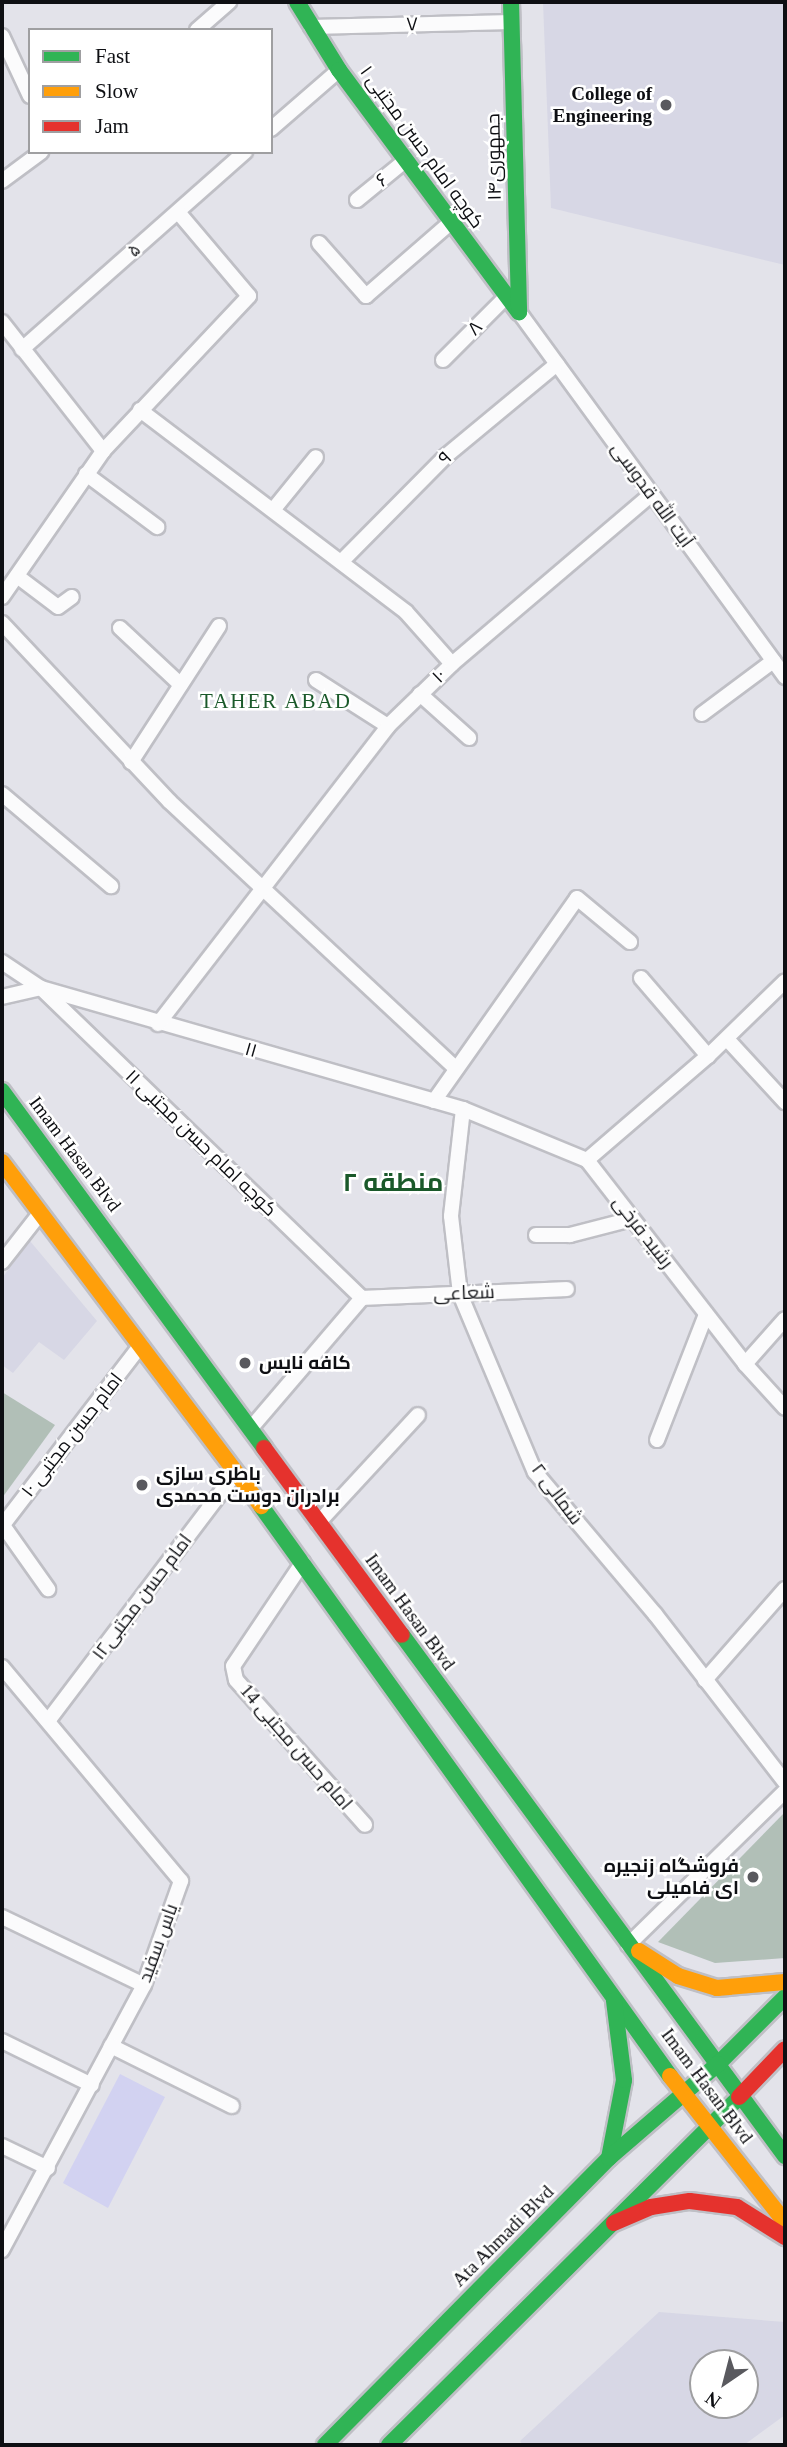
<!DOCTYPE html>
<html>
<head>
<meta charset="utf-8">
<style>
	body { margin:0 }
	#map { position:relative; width:787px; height:2447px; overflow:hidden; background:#e3e3ea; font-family:"Times New Roman",Cairo,serif }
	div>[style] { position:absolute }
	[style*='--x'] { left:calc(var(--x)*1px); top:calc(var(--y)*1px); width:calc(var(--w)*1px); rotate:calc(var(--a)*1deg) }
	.built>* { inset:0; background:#d7d7e5 }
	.green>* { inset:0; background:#d2d2f1 }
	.building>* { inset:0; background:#b1bfb7 }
	.roads { filter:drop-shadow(2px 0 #bfbfc5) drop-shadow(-2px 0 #bfbfc5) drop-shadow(0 2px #bfbfc5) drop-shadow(0 -2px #bfbfc5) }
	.street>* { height:14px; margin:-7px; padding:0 7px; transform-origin:7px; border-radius:7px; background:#fbfbfc }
	.fast>* { height:16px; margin:-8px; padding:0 8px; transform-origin:8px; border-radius:8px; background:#30b455 }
	.slow>* { height:16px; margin:-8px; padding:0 8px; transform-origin:8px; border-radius:8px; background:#ff9f0a }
	.jam>* { height:16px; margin:-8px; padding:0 8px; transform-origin:8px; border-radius:8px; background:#e5322d }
	.dots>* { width:19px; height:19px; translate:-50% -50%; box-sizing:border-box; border:4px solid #fff; border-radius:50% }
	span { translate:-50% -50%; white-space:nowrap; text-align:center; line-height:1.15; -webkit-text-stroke:5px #fff; paint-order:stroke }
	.street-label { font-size:19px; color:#0e0f13 }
	.poi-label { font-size:19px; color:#0e0f13; font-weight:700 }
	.right { translate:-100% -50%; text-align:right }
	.left { translate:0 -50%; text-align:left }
	.neighbourhood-label { font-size:21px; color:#1a592a; letter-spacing:2px }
	.district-label { font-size:26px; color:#1a592a; font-weight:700 }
	.frame { position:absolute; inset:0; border:4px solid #0e0f13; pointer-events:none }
	.legend { position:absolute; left:28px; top:28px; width:245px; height:126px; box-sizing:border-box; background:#fff; border:2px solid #9f9fa1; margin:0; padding:9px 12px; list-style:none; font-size:21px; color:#0e0f13 }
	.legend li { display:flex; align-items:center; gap:14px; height:35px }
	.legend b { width:35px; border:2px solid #9f9fa1 }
	.north { position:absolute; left:689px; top:2349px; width:70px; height:70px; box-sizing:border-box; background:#fff; border:2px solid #9f9fa1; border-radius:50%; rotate:215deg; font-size:19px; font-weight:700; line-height:28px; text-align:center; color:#0e0f13 }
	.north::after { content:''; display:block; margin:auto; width:24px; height:32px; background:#59595e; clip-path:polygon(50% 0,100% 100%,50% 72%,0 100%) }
</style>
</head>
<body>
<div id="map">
	<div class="built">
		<i style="clip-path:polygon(543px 2px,785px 2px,785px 265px,551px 208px)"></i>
		<i style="clip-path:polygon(30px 1241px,97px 1321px,64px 1360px,39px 1342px,13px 1373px,2px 1365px,2px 1278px)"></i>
		<i style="clip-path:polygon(evenodd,659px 2312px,785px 2322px,785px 2415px,744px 2445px,523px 2445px,520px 2441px,659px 2312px,703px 2363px,745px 2363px,745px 2405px,703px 2405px,703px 2363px)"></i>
	</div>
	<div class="green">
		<i style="clip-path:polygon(120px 2074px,165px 2097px,108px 2208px,63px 2183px)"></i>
	</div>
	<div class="building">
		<i style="clip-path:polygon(2px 1392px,55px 1425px,2px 1498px)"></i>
		<i style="clip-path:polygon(785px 1812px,785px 1958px,715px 1963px,658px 1942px)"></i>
	</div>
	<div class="roads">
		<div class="street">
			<i style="--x:311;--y:27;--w:201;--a:-1.4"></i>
			<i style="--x:197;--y:30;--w:43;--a:-41.2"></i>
			<i style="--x:2;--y:36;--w:66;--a:65"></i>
			<i style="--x:271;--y:129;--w:90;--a:-40.9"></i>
			<i style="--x:2;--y:181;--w:49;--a:-36.6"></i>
			<i style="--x:357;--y:200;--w:63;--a:-39.2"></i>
			<i style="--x:319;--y:243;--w:71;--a:48.4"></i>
			<i style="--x:366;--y:296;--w:113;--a:-41"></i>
			<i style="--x:519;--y:312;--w:452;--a:53.9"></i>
			<i style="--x:2;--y:322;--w:164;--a:51.9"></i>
			<i style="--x:22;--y:349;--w:298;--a:-41.5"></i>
			<i style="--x:443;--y:360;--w:91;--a:-45"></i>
			<i style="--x:140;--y:410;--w:334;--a:37.2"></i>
			<i style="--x:406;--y:612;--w:69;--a:48.5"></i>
			<i style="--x:86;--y:474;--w:89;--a:36.7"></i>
			<i style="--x:273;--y:510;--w:68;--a:-50.9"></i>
			<i style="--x:341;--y:562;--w:149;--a:-45.3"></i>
			<i style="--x:446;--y:456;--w:144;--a:-39.7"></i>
			<i style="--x:17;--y:576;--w:51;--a:37.1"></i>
			<i style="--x:58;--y:607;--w:17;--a:-36"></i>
			<i style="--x:2;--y:597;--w:178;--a:-55.3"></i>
			<i style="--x:103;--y:451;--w:213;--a:-46.7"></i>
			<i style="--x:249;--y:296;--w:110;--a:-130.2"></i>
			<i style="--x:2;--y:623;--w:245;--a:46.8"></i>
			<i style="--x:170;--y:802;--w:391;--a:43"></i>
			<i style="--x:120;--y:628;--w:83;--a:43.1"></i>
			<i style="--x:316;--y:680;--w:85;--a:32.6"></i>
			<i style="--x:420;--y:694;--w:66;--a:41.9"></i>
			<i style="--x:702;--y:714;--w:89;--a:-36.7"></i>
			<i style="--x:131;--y:762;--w:162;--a:-57.1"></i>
			<i style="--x:2;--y:794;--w:143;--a:40.2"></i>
			<i style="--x:2;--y:962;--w:47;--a:33.7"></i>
			<i style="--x:41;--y:988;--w:439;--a:16"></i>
			<i style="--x:463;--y:1109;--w:134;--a:22.4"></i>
			<i style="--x:587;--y:1160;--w:258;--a:52.2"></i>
			<i style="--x:745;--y:1364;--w:59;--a:47.7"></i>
			<i style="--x:641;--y:978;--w:103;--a:49.3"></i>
			<i style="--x:43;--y:990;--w:443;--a:44"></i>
			<i style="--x:2;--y:997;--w:40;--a:-13"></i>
			<i style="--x:158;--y:1024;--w:376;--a:-52.3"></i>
			<i style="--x:388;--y:726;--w:89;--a:-44.1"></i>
			<i style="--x:452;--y:664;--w:262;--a:-40.4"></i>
			<i style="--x:727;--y:1039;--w:86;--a:47.4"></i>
			<i style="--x:434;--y:1101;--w:248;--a:-54.8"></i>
			<i style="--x:577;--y:898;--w:69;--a:39.7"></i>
			<i style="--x:463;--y:1109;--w:108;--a:96.4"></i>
			<i style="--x:451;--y:1216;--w:79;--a:83.4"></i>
			<i style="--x:460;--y:1294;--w:193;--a:67.2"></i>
			<i style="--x:535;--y:1472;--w:186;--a:49.8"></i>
			<i style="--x:655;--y:1614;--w:212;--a:52.3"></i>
			<i style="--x:587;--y:1160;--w:160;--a:-40.7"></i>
			<i style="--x:708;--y:1056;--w:107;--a:-44.2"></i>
			<i style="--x:536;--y:1235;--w:34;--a:0"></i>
			<i style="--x:570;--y:1235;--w:64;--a:-14.5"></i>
			<i style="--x:2;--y:1262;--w:63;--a:-52"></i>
			<i style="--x:362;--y:1298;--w:205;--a:-2.5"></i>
			<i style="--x:745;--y:1364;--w:60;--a:-48.4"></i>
			<i style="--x:251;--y:1428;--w:171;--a:-49.5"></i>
			<i style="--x:657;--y:1440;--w:135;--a:-68.7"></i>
			<i style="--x:318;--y:1523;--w:147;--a:-47.2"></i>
			<i style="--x:2;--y:1524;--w:80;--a:54.7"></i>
			<i style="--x:2;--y:1526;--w:228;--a:-52.5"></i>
			<i style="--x:303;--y:1562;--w:125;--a:123.9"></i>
			<i style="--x:233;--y:1666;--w:14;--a:78"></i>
			<i style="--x:236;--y:1680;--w:194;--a:48.3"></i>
			<i style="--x:2;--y:1667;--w:279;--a:50.1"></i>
			<i style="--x:181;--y:1881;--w:110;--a:109.6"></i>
			<i style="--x:144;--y:1985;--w:301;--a:118.2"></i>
			<i style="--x:705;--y:1680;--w:121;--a:-48.7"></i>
			<i style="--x:48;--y:1721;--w:312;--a:-52.9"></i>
			<i style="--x:2;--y:1917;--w:157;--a:25.6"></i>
			<i style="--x:628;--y:1945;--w:220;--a:-44.4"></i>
			<i style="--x:2;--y:2041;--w:100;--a:26.1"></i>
			<i style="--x:111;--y:2046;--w:135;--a:26.4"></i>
			<i style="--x:2;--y:2146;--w:51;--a:25.6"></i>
		</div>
		<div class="fast">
			<i style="--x:297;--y:2;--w:80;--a:58.3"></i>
			<i style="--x:339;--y:70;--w:302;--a:53.4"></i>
			<i style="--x:511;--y:2;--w:310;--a:88.5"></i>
			<i style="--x:2;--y:1091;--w:443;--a:53.7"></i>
			<i style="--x:261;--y:1506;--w:702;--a:54.34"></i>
			<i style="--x:402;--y:1635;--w:647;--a:53.68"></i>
			<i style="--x:718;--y:2064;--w:95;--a:-45"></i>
			<i style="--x:609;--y:2158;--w:79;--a:-79.1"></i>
			<i style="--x:624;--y:2080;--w:80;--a:-97.2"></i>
			<i style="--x:325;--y:2445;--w:404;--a:-45.3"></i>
			<i style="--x:609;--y:2158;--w:144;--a:-40.8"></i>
			<i style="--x:389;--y:2445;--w:494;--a:-44.8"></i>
		</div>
		<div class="slow">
			<i style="--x:2;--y:1162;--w:431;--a:53"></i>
			<i style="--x:639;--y:1951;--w:46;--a:32.7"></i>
			<i style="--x:678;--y:1976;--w:41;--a:17.1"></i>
			<i style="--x:717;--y:1988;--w:68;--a:-5"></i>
			<i style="--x:670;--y:2076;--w:186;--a:51.8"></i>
		</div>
		<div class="jam">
			<i style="--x:264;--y:1448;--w:232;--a:53.6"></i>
			<i style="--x:739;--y:2097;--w:66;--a:-46.2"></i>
			<i style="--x:614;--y:2223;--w:40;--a:-23.4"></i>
			<i style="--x:651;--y:2207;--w:39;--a:-9"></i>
			<i style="--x:690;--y:2201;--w:47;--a:7.3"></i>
			<i style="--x:737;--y:2207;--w:57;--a:32"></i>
		</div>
	</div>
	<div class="dots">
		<i style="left:666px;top:105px;background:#59595e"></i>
		<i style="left:245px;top:1363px;background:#59595e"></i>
		<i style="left:142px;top:1485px;background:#59595e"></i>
		<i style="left:753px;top:1877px;background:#59595e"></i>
	</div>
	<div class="street-label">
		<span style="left:412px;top:24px;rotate:-1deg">۷</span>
		<span style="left:422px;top:147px;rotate:54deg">کوچه امام حسن مجتبی ۱</span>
		<span style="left:494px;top:157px;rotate:-91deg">جمهوری۱۴</span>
		<span style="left:382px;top:180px;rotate:-39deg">۶</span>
		<span style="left:134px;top:250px;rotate:-41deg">۵</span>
		<span style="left:475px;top:328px;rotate:-45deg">۸</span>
		<span style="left:445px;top:458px;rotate:-43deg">۹</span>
		<span style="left:652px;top:495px;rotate:54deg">آیت الله قدوسی</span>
		<span style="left:439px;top:676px;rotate:-44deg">۱۰</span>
		<span style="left:251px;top:1050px;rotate:16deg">۱۱</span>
		<span style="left:201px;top:1143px;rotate:44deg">کوچه امام حسن مجتبی ۱۱</span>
		<span style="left:75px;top:1154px;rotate:53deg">Imam Hasan Blvd</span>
		<span style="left:643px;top:1232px;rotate:52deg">رشید فرخی</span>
		<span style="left:464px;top:1293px;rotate:-2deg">شعاعی</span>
		<span style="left:72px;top:1435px;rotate:-52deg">امام حسن مجتبی ۱۰</span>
		<span style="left:557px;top:1494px;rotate:53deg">۲ شمالی</span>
		<span style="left:142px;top:1597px;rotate:-53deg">امام حسن مجتبی۱۲</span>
		<span style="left:410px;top:1612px;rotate:54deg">Imam Hasan Blvd</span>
		<span style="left:296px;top:1747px;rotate:49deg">امام حسن مجتبی 14</span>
		<span style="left:158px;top:1943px;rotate:-70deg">یاس سفید</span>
		<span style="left:707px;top:2086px;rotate:53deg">Imam Hasan Blvd</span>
		<span style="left:503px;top:2236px;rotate:-45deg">Ata Ahmadi Blvd</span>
	</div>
	<div class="poi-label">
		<span class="right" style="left:652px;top:105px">College of<br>Engineering</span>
		<span class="left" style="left:259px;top:1363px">کافه نایس</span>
		<span class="left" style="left:156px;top:1485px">باطری سازی<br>برادران دوست محمدی</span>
		<span class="right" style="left:739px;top:1877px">فروشگاه زنجیره<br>ای فامیلی</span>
	</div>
	<div class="neighbourhood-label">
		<span style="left:276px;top:701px">TAHER ABAD</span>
	</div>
	<div class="district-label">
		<span style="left:393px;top:1183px">منطقه ۲</span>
	</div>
	<div class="frame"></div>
	<ul class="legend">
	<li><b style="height:9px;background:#30b455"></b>Fast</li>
	<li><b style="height:9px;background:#ff9f0a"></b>Slow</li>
	<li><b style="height:9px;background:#e5322d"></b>Jam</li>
	</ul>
	<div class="north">N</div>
</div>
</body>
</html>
